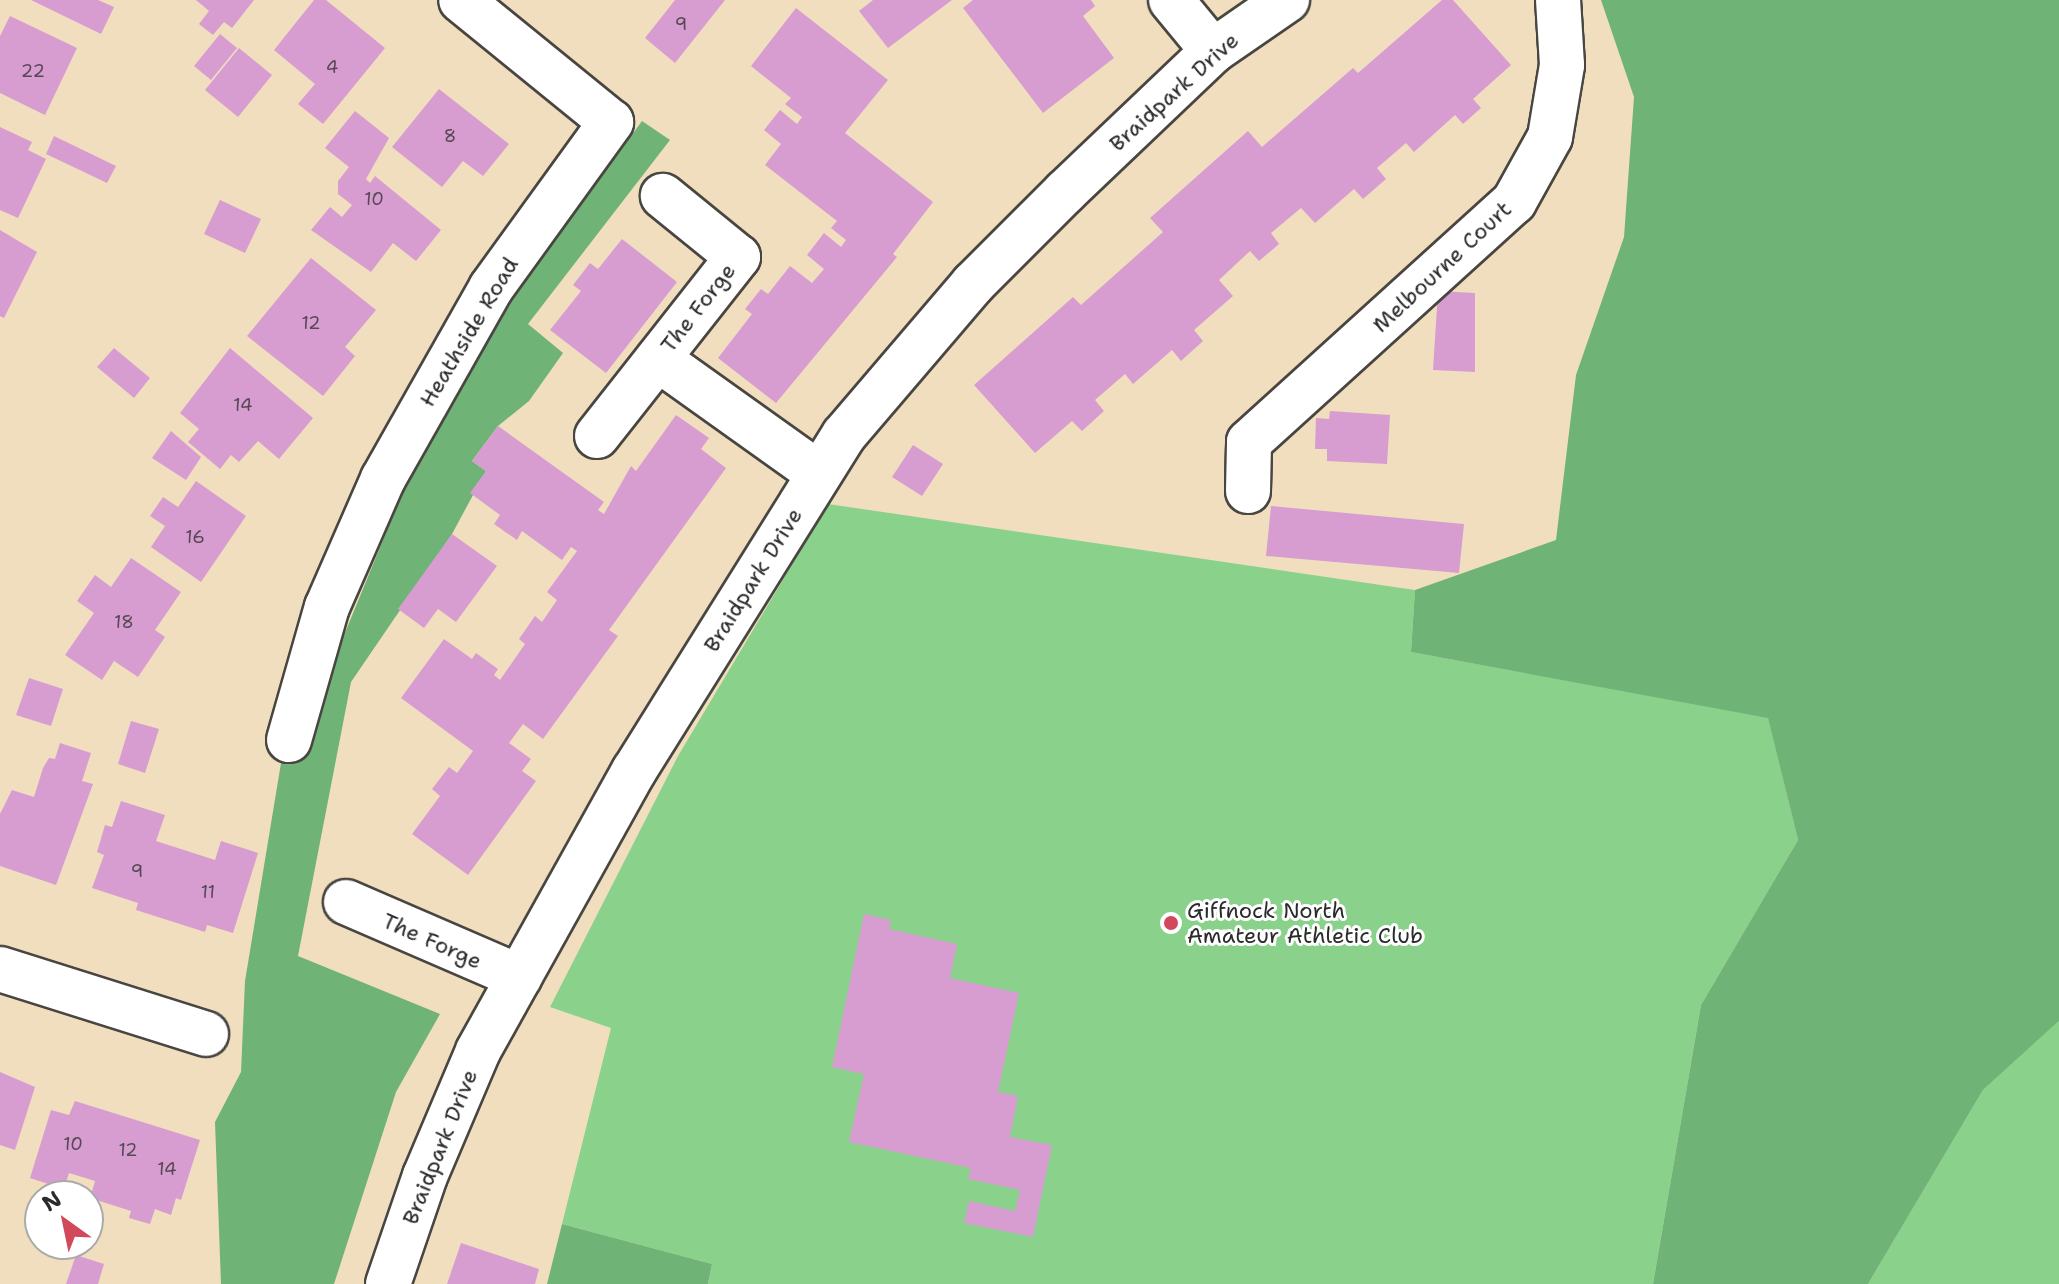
<!DOCTYPE html>
<html>
<head>
<meta charset="utf-8">
<style>
	body { margin:0 }
	#map { position:relative; width:2059px; height:1284px; overflow:hidden; background:#f1debf; font-family:"Shantell Sans",sans-serif }
	div>[style] { position:absolute }
	[style*='--x'] { left:calc(var(--x)*1px); top:calc(var(--y)*1px); width:calc(var(--w)*1px); rotate:calc(var(--a)*1deg) }
	.green>* { inset:0; background:#8ad18b }
	.forest>* { inset:0; background:#6fb377 }
	.building>* { inset:0; background:#d79dd1 }
	.roads { filter:drop-shadow(2px 0 #494641) drop-shadow(-2px 0 #494641) drop-shadow(0 2px #494641) drop-shadow(0 -2px #494641) }
	.minor>* { height:44px; margin:-22px; padding:0 22px; transform-origin:22px; border-radius:22px; background:#fff }
	.dots>* { width:22px; height:22px; translate:-50% -50%; box-sizing:border-box; border:4px solid #fff; border-radius:50% }
	span { translate:-50% -50%; white-space:nowrap; text-align:center; line-height:1.15; -webkit-text-stroke:6px #fff; paint-order:stroke }
	.number-label { font-size:18px; color:#564854 }
	.number-label span { -webkit-text-stroke-width:0 }
	.street-label { font-size:22px; color:#2b2b2b }
	.poi-label { font-size:22px; color:#2b2b2b }
	.left { translate:0 -50%; text-align:left }
	.north { position:absolute; left:24px; top:1180px; width:80px; height:80px; box-sizing:border-box; background:#fff; border:2px solid #aaa; border-radius:50%; rotate:327deg; font-size:22px; font-weight:700; line-height:32px; text-align:center; color:#2b2b2b }
	.north::after { content:''; display:block; margin:auto; width:28px; height:36px; background:#d1495b; clip-path:polygon(50% 0,100% 100%,50% 72%,0 100%) }
</style>
</head>
<body>
<div id="map">
	<div class="green">
		<i style="clip-path:polygon(828px 504px,1415px 590px,1411px 652px,1768px 717px,1798px 840px,1701px 1005px,1653px 1284px,708px 1284px,712px 1264px,562px 1224px,611px 1028px,550px 1007px,678px 756px)"></i>
		<i style="clip-path:polygon(2059px 1021px,2059px 1284px,1868px 1284px,1983px 1090px)"></i>
	</div>
	<div class="forest">
		<i style="clip-path:polygon(1601px 0,2059px 0,2059px 1021px,1983px 1090px,1868px 1284px,1653px 1284px,1701px 1005px,1798px 840px,1768px 718px,1411px 652px,1415px 590px,1556px 540px,1576px 375px,1624px 237px,1634px 97px)"></i>
		<i style="clip-path:polygon(642px 121px,670px 140px,528px 324px,563px 353px,529px 401px,498px 426px,472px 461px,486px 471px,452px 534px,351px 682px,298px 956px,440px 1014px,396px 1092px,334px 1284px,221px 1284px,215px 1122px,241px 1072px,245px 981px,282px 757px,294px 757px,413px 467px,504px 311px)"></i>
		<i style="clip-path:polygon(562px 1224px,712px 1264px,708px 1284px,547px 1284px)"></i>
	</div>
	<div class="building">
		<i style="clip-path:polygon(31px 0,98px 0,114px 7px,101px 34px)"></i>
		<i style="clip-path:polygon(196px 0,254px 0,232px 28px,224px 22px,213px 35px,199px 24px,209px 11px)"></i>
		<i style="clip-path:polygon(314px 0,326px 0,385px 48px,323px 124px,298px 104px,315px 84px,274px 50px)"></i>
		<i style="clip-path:polygon(675px 0,725px 0,675px 63px,645px 38px)"></i>
		<i style="clip-path:polygon(873px 0,952px 0,888px 48px,859px 11px)"></i>
		<i style="clip-path:polygon(973px 0,1091px 0,1095px 6px,1083px 16px,1114px 58px,1043px 113px,963px 8px)"></i>
		<i style="clip-path:polygon(1442px 0,1453px 0,1511px 65px,1473px 99px,1481px 108px,1463px 124px,1455px 115px,1414px 152px,1406px 143px,1377px 168px,1386px 179px,1363px 199px,1354px 189px,1315px 223px,1301px 208px,1271px 233px,1279px 244px,1259px 261px,1250px 251px,1219px 280px,1233px 296px,1194px 330px,1203px 341px,1181px 361px,1172px 350px,1133px 384px,1125px 374px,1095px 400px,1104px 411px,1082px 431px,1072px 421px,1035px 453px,974px 385px,1073px 297px,1081px 305px,1163px 232px,1150px 218px,1248px 131px,1262px 147px,1353px 68px,1358px 73px)"></i>
		<i style="clip-path:polygon(796px 8px,888px 80px,845px 133px,933px 202px,893px 254px,897px 257px,776px 403px,718px 358px,752px 314px,745px 309px,761px 289px,768px 294px,790px 266px,812px 283px,824px 269px,807px 255px,824px 233px,841px 247px,846px 240px,831px 228px,837px 221px,765px 165px,781px 144px,764px 130px,780px 110px,797px 124px,802px 117px,785px 104px,791px 98px,751px 66px)"></i>
		<i style="clip-path:polygon(10px 16px,77px 48px,45px 115px,0 93px,0 36px)"></i>
		<i style="clip-path:polygon(220px 34px,237px 48px,211px 80px,194px 66px)"></i>
		<i style="clip-path:polygon(239px 48px,272px 75px,238px 117px,205px 90px)"></i>
		<i style="clip-path:polygon(439px 89px,509px 144px,483px 176px,463px 161px,442px 187px,392px 147px)"></i>
		<i style="clip-path:polygon(355px 111px,389px 138px,366px 179px,370px 183px,375px 176px,441px 230px,416px 261px,393px 243px,371px 272px,311px 230px,330px 207px,342px 217px,352px 205px,338px 194px,338px 181px,349px 167px,325px 148px)"></i>
		<i style="clip-path:polygon(0 127px,32px 142px,28px 150px,46px 159px,18px 218px,0 210px)"></i>
		<i style="clip-path:polygon(54px 136px,116px 166px,107px 183px,46px 154px)"></i>
		<i style="clip-path:polygon(220px 200px,261px 219px,245px 253px,204px 234px)"></i>
		<i style="clip-path:polygon(0 230px,37px 252px,4px 318px,0 316px)"></i>
		<i style="clip-path:polygon(622px 239px,677px 282px,606px 373px,550px 330px,581px 291px,573px 285px,590px 263px,598px 269px)"></i>
		<i style="clip-path:polygon(311px 258px,376px 310px,345px 347px,355px 356px,323px 396px,247px 336px)"></i>
		<i style="clip-path:polygon(1438px 291px,1475px 293px,1475px 372px,1433px 370px)"></i>
		<i style="clip-path:polygon(114px 348px,150px 378px,134px 398px,97px 367px)"></i>
		<i style="clip-path:polygon(230px 348px,313px 418px,279px 459px,258px 441px,239px 462px,231px 455px,220px 469px,188px 442px,199px 429px,180px 413px)"></i>
		<i style="clip-path:polygon(1330px 411px,1390px 415px,1387px 464px,1327px 461px,1327px 449px,1315px 449px,1316px 418px,1329px 419px)"></i>
		<i style="clip-path:polygon(676px 415px,709px 438px,701px 449px,726px 468px,609px 630px,618px 636px,543px 739px,523px 724px,509px 743px,531px 759px,522px 771px,536px 781px,468px 875px,412px 834px,440px 796px,432px 789px,449px 767px,457px 773px,473px 751px,401px 698px,444px 639px,472px 659px,476px 653px,498px 669px,494px 675px,500px 680px,525px 644px,519px 639px,535px 616px,542px 622px,557px 600px,547px 592px,577px 551px,571px 547px,562px 560px,522px 531px,517px 540px,494px 524px,500px 515px,470px 493px,486px 471px,472px 461px,498px 426px,604px 502px,598px 510px,604px 514px,631px 466px,636px 471px)"></i>
		<i style="clip-path:polygon(171px 431px,201px 457px,186px 480px,152px 458px)"></i>
		<i style="clip-path:polygon(913px 445px,943px 464px,922px 496px,892px 477px)"></i>
		<i style="clip-path:polygon(196px 481px,246px 516px,201px 582px,151px 547px,165px 526px,150px 516px,163px 497px,178px 507px)"></i>
		<i style="clip-path:polygon(1271px 506px,1464px 524px,1459px 573px,1266px 556px)"></i>
		<i style="clip-path:polygon(452px 534px,497px 566px,456px 622px,438px 609px,424px 628px,398px 609px)"></i>
		<i style="clip-path:polygon(131px 558px,181px 592px,155px 630px,165px 637px,138px 677px,114px 661px,102px 680px,65px 655px,94px 613px,77px 601px,95px 575px,111px 587px)"></i>
		<i style="clip-path:polygon(29px 678px,63px 689px,51px 726px,16px 715px)"></i>
		<i style="clip-path:polygon(131px 721px,159px 729px,145px 773px,118px 764px)"></i>
		<i style="clip-path:polygon(60px 743px,91px 753px,82px 781px,93px 784px,56px 885px,0 866px,0 814px,12px 790px,34px 797px,43px 768px,49px 758px,55px 759px)"></i>
		<i style="clip-path:polygon(121px 801px,165px 815px,156px 841px,215px 860px,221px 841px,258px 853px,233px 933px,207px 925px,205px 932px,136px 910px,138px 903px,92px 888px,104px 855px,97px 852px,105px 825px,112px 827px)"></i>
		<i style="clip-path:polygon(864px 914px,891px 920px,889px 929px,957px 944px,950px 978px,1019px 993px,998px 1092px,1018px 1096px,1010px 1137px,1052px 1145px,1033px 1237px,964px 1223px,969px 1201px,1015px 1211px,1020px 1190px,968px 1179px,971px 1168px,849px 1142px,864px 1074px,832px 1067px)"></i>
		<i style="clip-path:polygon(0 1072px,35px 1087px,15px 1150px,0 1145px)"></i>
		<i style="clip-path:polygon(75px 1101px,200px 1140px,181px 1200px,176px 1198px,171px 1215px,155px 1209px,150px 1224px,129px 1218px,131px 1211px,90px 1198px,95px 1181px,69px 1173px,64px 1189px,30px 1178px,51px 1110px,69px 1115px)"></i>
		<i style="clip-path:polygon(461px 1243px,539px 1269px,535px 1284px,447px 1284px)"></i>
		<i style="clip-path:polygon(76px 1255px,104px 1264px,98px 1284px,66px 1284px)"></i>
	</div>
	<div class="roads">
		<div class="minor">
			<i style="--x:1171;--y:0;--w:66;--a:50.5"></i>
			<i style="--x:658;--y:359;--w:198;--a:35.5"></i>
			<i style="--x:597;--y:436;--w:228;--a:-51.8"></i>
			<i style="--x:738;--y:257;--w:97;--a:-140.9"></i>
			<i style="--x:1248;--y:491;--w:49;--a:-88.8"></i>
			<i style="--x:1249;--y:442;--w:358;--a:-42.2"></i>
			<i style="--x:1514;--y:202;--w:74;--a:-61"></i>
			<i style="--x:1550;--y:137;--w:73;--a:-80.5"></i>
			<i style="--x:1562;--y:65;--w:65;--a:-93.5"></i>
			<i style="--x:289;--y:740;--w:138;--a:-74.1"></i>
			<i style="--x:327;--y:607;--w:140;--a:-66.4"></i>
			<i style="--x:383;--y:479;--w:219;--a:-60.5"></i>
			<i style="--x:491;--y:288;--w:205;--a:-54.1"></i>
			<i style="--x:611;--y:122;--w:193;--a:-140.9"></i>
			<i style="--x:346;--y:902;--w:189;--a:23.4"></i>
			<i style="--x:0;--y:969;--w:216;--a:17.5"></i>
			<i style="--x:388;--y:1284;--w:114;--a:-71.1"></i>
			<i style="--x:425;--y:1176;--w:136;--a:-67"></i>
			<i style="--x:478;--y:1051;--w:321;--a:-60.9"></i>
			<i style="--x:634;--y:771;--w:396;--a:-58"></i>
			<i style="--x:844;--y:435;--w:199;--a:-49.5"></i>
			<i style="--x:973;--y:284;--w:130;--a:-45"></i>
			<i style="--x:1065;--y:192;--w:204;--a:-43.6"></i>
			<i style="--x:1213;--y:51;--w:90;--a:-34.6"></i>
		</div>
	</div>
	<div class="dots">
		<i style="left:1171px;top:923px;background:#d1495b"></i>
	</div>
	<div class="number-label">
		<span style="left:681px;top:24px">9</span>
		<span style="left:332px;top:67px">4</span>
		<span style="left:33px;top:71px">22</span>
		<span style="left:450px;top:136px">8</span>
		<span style="left:374px;top:199px">10</span>
		<span style="left:311px;top:323px">12</span>
		<span style="left:243px;top:405px">14</span>
		<span style="left:195px;top:537px">16</span>
		<span style="left:124px;top:622px">18</span>
		<span style="left:137px;top:871px">9</span>
		<span style="left:208px;top:892px">11</span>
		<span style="left:73px;top:1144px">10</span>
		<span style="left:128px;top:1150px">12</span>
		<span style="left:167px;top:1169px">14</span>
	</div>
	<div class="street-label">
		<span style="left:1174px;top:92px;rotate:-42deg">Braidpark Drive</span>
		<span style="left:1442px;top:267px;rotate:-43deg">Melbourne Court</span>
		<span style="left:698px;top:308px;rotate:-52deg">The Forge</span>
		<span style="left:469px;top:332px;rotate:-59deg">Heathside Road</span>
		<span style="left:753px;top:580px;rotate:-58deg">Braidpark Drive</span>
		<span style="left:432px;top:941px;rotate:24deg">The Forge</span>
		<span style="left:440px;top:1147px;rotate:-68deg">Braidpark Drive</span>
	</div>
	<div class="poi-label">
		<span class="left" style="left:1187px;top:923px">Giffnock North<br>Amateur Athletic Club</span>
	</div>
	<div class="north">N</div>
</div>
</body>
</html>
